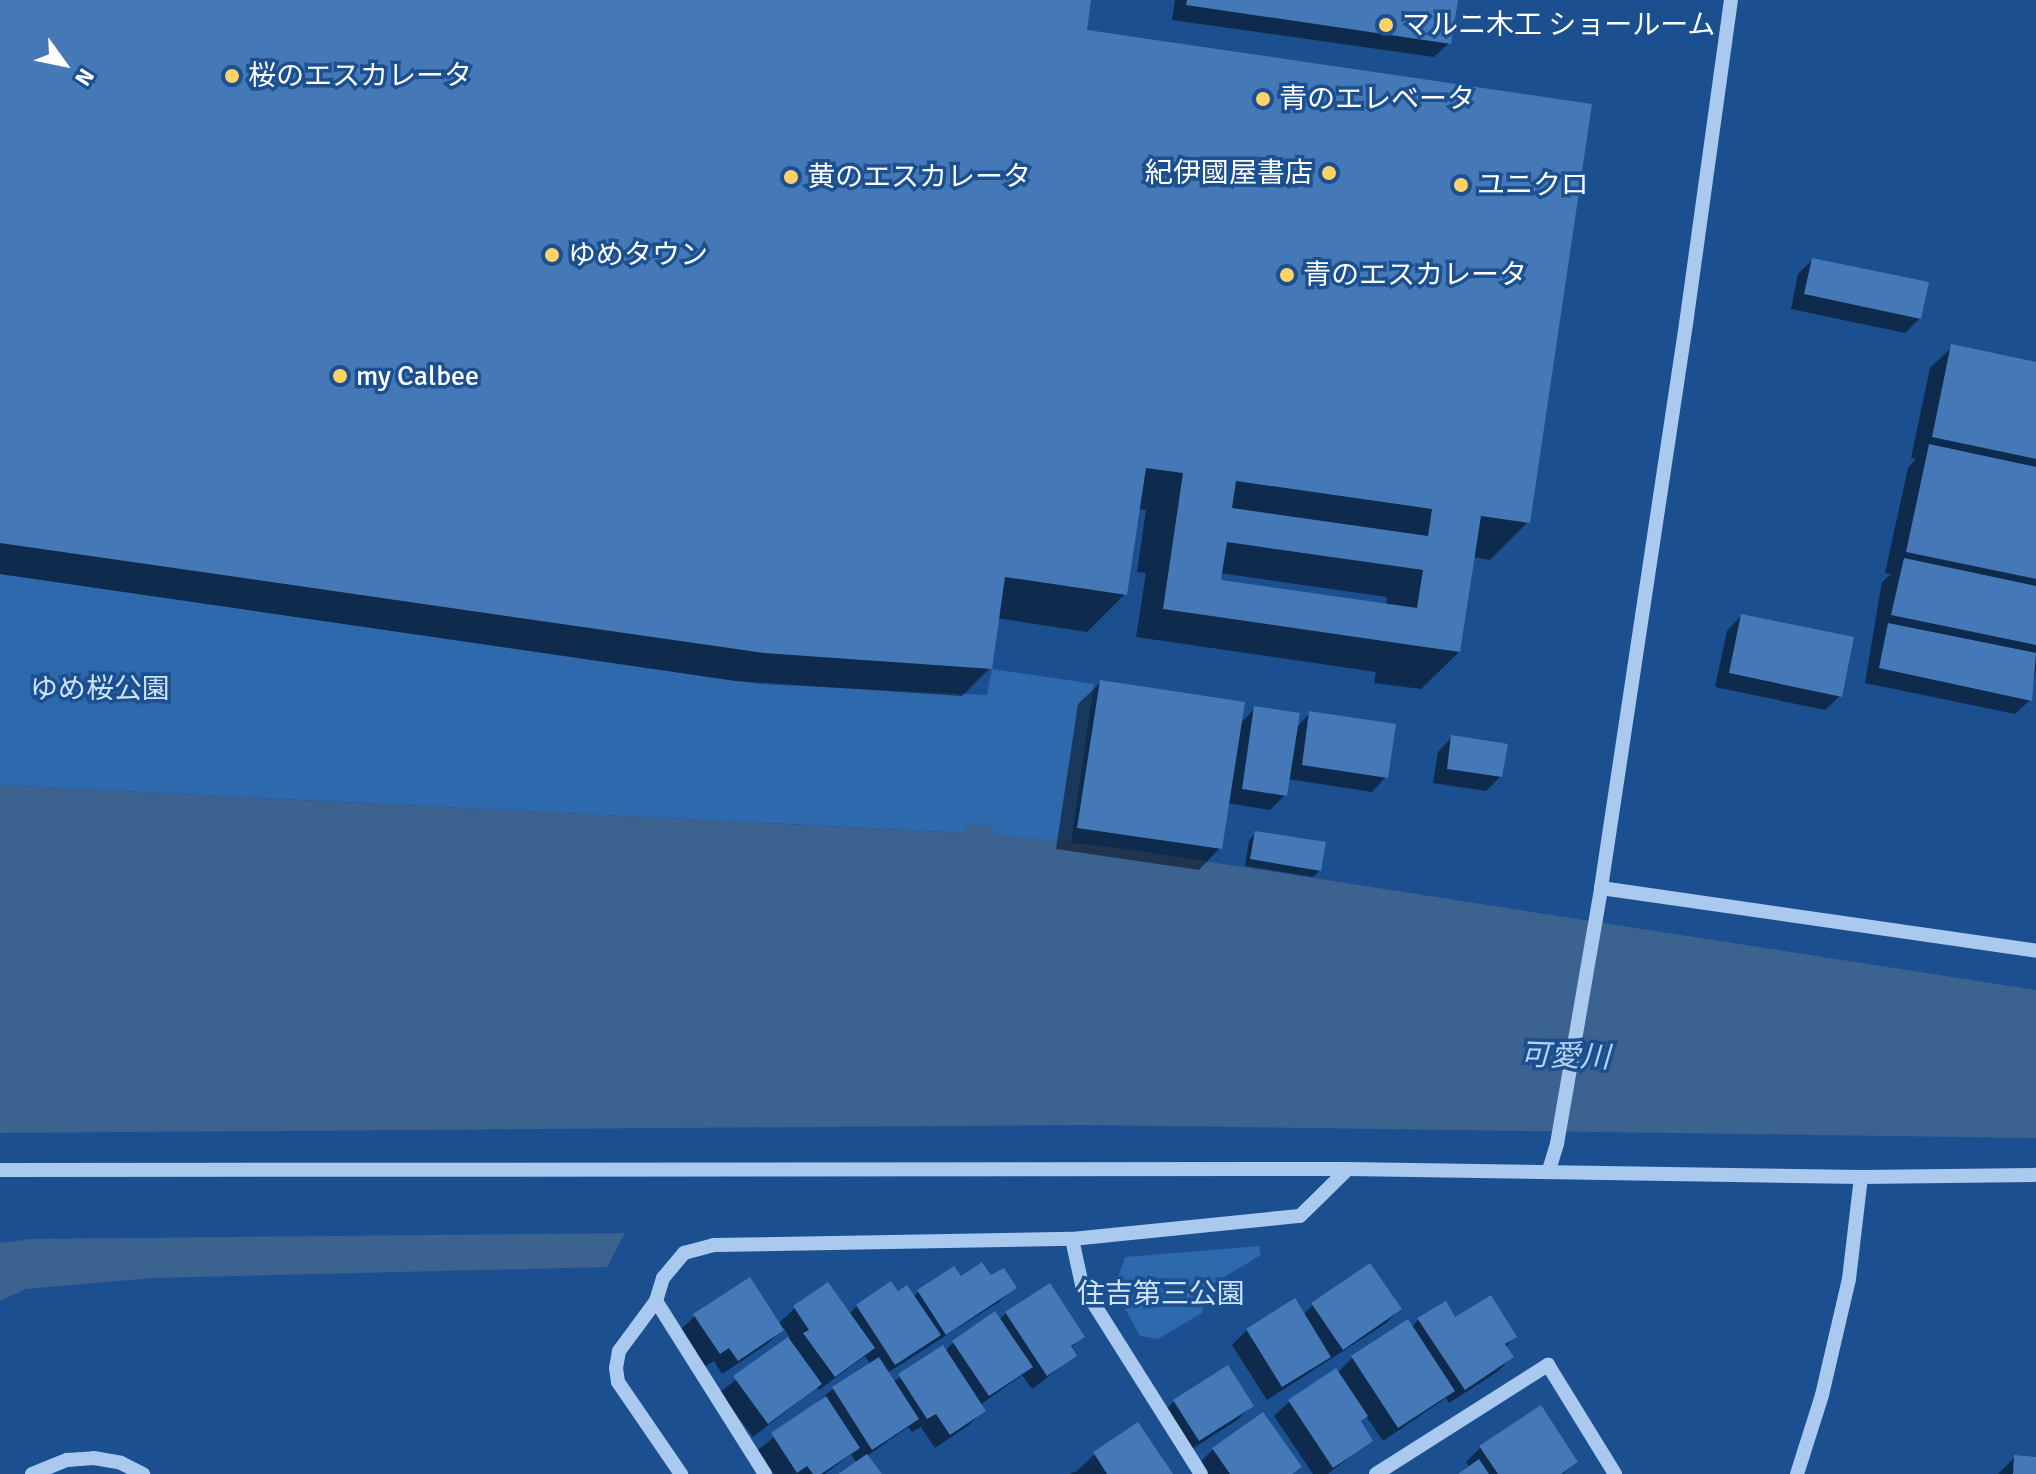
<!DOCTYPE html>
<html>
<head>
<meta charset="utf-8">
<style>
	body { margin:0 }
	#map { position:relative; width:2036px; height:1474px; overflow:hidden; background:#1b4f8f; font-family:Signika,"Noto Sans JP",sans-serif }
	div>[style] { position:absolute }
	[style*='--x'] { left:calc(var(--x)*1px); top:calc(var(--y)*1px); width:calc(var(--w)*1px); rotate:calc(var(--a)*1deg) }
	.green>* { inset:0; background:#2e69ad }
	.water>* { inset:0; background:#3c6290 }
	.shadow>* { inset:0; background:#0007 }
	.building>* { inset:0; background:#4478b7 }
	.minor>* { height:14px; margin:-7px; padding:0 7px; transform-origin:7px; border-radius:7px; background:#a9c9ee }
	.dots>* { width:22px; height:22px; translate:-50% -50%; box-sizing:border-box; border:4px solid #1b4f8f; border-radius:50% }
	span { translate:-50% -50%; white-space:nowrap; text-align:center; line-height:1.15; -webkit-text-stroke:7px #1b4f8f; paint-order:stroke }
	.poi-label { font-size:28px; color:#fff }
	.left { translate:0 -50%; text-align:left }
	.right { translate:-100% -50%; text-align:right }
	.park-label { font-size:28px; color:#cfe3fa }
	.water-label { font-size:30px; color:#b5d3f5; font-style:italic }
	.north { position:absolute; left:24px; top:24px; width:80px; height:80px; -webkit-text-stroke:6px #1b4f8f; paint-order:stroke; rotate:123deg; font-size:22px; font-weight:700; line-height:32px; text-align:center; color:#fff }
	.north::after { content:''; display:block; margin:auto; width:28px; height:36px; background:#fff; clip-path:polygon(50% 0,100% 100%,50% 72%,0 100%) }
</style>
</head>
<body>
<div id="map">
	<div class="green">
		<i style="clip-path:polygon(0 574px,759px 684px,987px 695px,992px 669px,1094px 684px,1071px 843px,994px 835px,967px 824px,966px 833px,0 785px)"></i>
		<i style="clip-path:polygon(1259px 1246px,1261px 1255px,1206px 1288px,1202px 1313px,1158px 1339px,1140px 1336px,1114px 1289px,1125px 1257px)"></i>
	</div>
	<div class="water">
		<i style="clip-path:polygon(0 785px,965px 833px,967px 823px,995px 827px,995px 835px,1120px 848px,2036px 990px,2036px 1138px,1084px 1125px,0 1133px)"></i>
		<i style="clip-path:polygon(625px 1233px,607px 1267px,152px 1278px,26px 1289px,0 1301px,0 1243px,30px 1239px)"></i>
	</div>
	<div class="shadow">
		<i style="clip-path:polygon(evenodd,0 0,1089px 0,1085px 32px,1528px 522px,1490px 560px,1473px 557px,1459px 652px,1421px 689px,1374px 683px,1376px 672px,1136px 637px,1146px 573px,1137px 572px,1146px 510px,1138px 509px,1125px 594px,1087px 632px,997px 618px,990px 668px,962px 696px,735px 681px,0 574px,0 0,1220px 573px,1387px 597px,1386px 605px,1219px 581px,1220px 573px)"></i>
		<i style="clip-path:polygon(1175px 0,1456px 0,1449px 43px,1434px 57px,1172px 20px)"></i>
		<i style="clip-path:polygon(1812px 260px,1920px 318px,1905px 333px,1791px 309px,1798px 274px)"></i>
		<i style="clip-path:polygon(1952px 347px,2036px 364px,2036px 669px,2030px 700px,2015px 714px,1865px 683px,1882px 582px,1891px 574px,1885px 573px,1908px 468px,1916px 459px,1911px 458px,1930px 368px)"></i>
		<i style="clip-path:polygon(1741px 616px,1840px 696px,1825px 710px,1715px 687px,1727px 631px)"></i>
		<i style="clip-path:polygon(1100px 683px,1240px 724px,1255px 708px,1296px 728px,1310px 713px,1386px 777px,1372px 792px,1288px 779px,1285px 795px,1270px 810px,1227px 803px,1220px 848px,1199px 870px,1056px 849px,1078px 704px)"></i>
		<i style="clip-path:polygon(1452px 737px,1501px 776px,1486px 791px,1433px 783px,1438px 752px)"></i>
		<i style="clip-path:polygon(1256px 833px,1320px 870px,1313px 877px,1245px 866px,1249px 840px)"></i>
		<i style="clip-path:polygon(991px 1278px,1014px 1288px,999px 1302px,887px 1373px,893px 1382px,943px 1348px,945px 1351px,954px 1342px,999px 1320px,1006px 1313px,1083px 1336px,1070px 1349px,1075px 1356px,1032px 1389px,1022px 1375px,980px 1405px,984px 1410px,969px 1425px,935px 1448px,921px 1427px,912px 1432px,908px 1427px,867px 1456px,879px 1474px,842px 1474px,857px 1463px,851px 1454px,825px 1474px,774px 1474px,758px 1450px,833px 1389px,871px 1365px,865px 1356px,819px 1390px,817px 1387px,753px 1437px,720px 1392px,790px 1338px,784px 1328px,767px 1344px,722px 1374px,714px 1361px,704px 1367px,680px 1330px,695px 1316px,778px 1324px,795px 1308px,849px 1314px,857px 1306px,897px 1294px,913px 1297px,918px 1292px,961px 1279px)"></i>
		<i style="clip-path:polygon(1294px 1301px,1303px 1315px,1313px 1305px,1400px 1309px,1385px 1324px,1267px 1400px,1232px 1345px,1247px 1330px)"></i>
		<i style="clip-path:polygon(1418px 1320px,1455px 1320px,1515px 1336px,1505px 1347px,1512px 1357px,1497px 1372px,1449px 1403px,1446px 1398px,1383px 1441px,1366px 1416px,1359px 1422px,1371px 1440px,1328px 1474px,1313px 1474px,1274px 1416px,1289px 1402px,1337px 1373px,1352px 1358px,1407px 1322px,1411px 1328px)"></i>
		<i style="clip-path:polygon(1174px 1401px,1251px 1406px,1237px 1420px,1184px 1454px,1160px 1416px)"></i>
		<i style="clip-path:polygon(1481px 1447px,1576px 1462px,1563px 1474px,1461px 1474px,1470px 1468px,1466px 1462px)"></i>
		<i style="clip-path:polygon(1213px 1449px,1292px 1474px,1206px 1474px,1199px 1464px)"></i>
		<i style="clip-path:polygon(1095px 1454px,1170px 1474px,1069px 1474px,1077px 1471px)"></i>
		<i style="clip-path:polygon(2015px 1457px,2036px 1459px,2036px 1474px,1998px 1474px)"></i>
	</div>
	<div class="building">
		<i style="clip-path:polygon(evenodd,0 0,1091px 0,1087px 30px,1592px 104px,1530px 523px,1481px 516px,1460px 652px,1411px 645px,1163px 609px,1183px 473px,1146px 468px,1127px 595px,1005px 577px,992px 669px,764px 653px,0 543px,0 0,1236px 481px,1432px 509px,1428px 536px,1232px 508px,1236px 481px,0 0,1227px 542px,1423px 570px,1417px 608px,1221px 580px,1227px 542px)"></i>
		<i style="clip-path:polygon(1187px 0,1458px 0,1451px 44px,1186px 5px)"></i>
		<i style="clip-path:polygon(1812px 258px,1929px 282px,1921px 319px,1804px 294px)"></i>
		<i style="clip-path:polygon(1951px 344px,2036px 362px,2036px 459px,1932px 437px)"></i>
		<i style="clip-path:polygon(1929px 444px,2036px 467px,2036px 579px,1906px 552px)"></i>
		<i style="clip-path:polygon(1904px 558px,2036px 586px,2036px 645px,1891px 615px)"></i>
		<i style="clip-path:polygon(1741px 614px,1854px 637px,1842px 697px,1729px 673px)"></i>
		<i style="clip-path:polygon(1888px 623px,2036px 653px,2032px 701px,1879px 668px)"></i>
		<i style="clip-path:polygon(1100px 680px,1245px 702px,1222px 849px,1077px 828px)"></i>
		<i style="clip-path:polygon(1254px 706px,1300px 713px,1287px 796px,1242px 789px)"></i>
		<i style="clip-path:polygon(1309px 711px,1396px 724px,1388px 778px,1302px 765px)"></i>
		<i style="clip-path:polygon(1451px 735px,1508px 744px,1502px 777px,1447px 769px)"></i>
		<i style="clip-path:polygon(1255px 831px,1326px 842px,1321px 871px,1250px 859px)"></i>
		<i style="clip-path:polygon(982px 1262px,991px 1275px,1004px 1268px,1017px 1288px,946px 1335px,917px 1290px,954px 1266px,961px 1276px)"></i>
		<i style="clip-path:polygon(1370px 1263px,1402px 1309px,1343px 1350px,1311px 1303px)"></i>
		<i style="clip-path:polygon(750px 1277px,784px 1330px,738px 1361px,729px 1348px,720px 1354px,693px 1314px)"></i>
		<i style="clip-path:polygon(891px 1281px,898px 1291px,907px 1285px,941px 1335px,895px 1365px,856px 1305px)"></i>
		<i style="clip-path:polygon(828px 1282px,875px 1348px,835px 1377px,803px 1333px,809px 1330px,793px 1306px)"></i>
		<i style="clip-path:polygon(1050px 1283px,1085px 1337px,1071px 1346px,1077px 1356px,1047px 1376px,1005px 1312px)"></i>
		<i style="clip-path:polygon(1491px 1295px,1517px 1337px,1505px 1344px,1514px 1357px,1465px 1390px,1417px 1318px,1446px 1301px,1455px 1317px)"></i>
		<i style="clip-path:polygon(1295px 1298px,1331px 1357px,1282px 1387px,1246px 1329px)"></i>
		<i style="clip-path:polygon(995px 1311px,1033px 1367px,989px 1396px,952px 1341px)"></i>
		<i style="clip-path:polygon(1408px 1319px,1455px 1391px,1398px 1428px,1351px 1356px)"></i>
		<i style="clip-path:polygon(788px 1337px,822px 1384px,768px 1424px,733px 1376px)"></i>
		<i style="clip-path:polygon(943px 1345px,986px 1411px,950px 1435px,936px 1414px,927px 1419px,898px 1374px)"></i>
		<i style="clip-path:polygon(879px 1357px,919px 1419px,872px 1450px,832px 1387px)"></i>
		<i style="clip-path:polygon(1228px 1365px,1254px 1406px,1199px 1441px,1173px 1400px)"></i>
		<i style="clip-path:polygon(1336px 1368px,1368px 1416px,1361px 1421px,1373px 1441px,1333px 1468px,1288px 1400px)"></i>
		<i style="clip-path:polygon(826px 1396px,860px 1448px,821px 1474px,813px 1474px,807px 1466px,797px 1473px,771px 1433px)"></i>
		<i style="clip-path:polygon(1541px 1405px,1578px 1462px,1561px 1474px,1498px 1474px,1479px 1446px)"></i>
		<i style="clip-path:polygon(1263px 1412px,1302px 1467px,1292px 1474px,1230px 1474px,1212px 1448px)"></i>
		<i style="clip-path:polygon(1138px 1422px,1173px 1474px,1107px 1474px,1093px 1452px)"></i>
		<i style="clip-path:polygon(867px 1454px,882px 1474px,838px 1474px)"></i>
		<i style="clip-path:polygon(2014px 1455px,2036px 1457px,2036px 1474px,2013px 1474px)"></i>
		<i style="clip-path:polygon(1479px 1459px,1489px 1474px,1458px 1474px)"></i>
	</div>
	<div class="minor">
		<i style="--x:1601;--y:888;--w:440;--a:8.2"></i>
		<i style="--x:0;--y:1170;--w:1348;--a:-0.04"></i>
		<i style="--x:1549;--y:1170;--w:27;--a:-73"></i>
		<i style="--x:1557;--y:1144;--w:260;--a:-80.2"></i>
		<i style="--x:1601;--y:888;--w:570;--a:-81.43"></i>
		<i style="--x:1686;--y:324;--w:327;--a:-82.1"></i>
		<i style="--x:1072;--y:1239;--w:47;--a:77.7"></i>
		<i style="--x:1082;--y:1285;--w:223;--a:57.8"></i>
		<i style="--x:656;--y:1301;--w:62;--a:126.5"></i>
		<i style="--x:619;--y:1351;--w:17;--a:100"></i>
		<i style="--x:616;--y:1368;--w:14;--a:82"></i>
		<i style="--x:618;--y:1382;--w:112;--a:55.6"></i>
		<i style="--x:32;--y:1474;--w:38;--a:-22"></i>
		<i style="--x:67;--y:1460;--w:27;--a:-4"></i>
		<i style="--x:94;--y:1458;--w:27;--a:10"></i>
		<i style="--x:121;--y:1463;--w:25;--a:27"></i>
		<i style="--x:765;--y:1474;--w:204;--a:-122.2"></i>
		<i style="--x:656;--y:1301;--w:24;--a:-73"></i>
		<i style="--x:663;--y:1278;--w:33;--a:-50"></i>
		<i style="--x:684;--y:1253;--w:31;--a:-15"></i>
		<i style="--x:714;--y:1245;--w:358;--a:-1"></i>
		<i style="--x:1072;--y:1239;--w:229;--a:-5.8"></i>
		<i style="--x:1300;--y:1216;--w:67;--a:-44.4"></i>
		<i style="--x:1348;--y:1169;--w:513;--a:0.89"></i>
		<i style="--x:1861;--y:1177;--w:175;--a:-0.7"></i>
		<i style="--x:1376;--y:1474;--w:204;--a:-32.4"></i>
		<i style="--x:1548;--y:1365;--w:128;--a:58.4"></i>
		<i style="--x:1797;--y:1474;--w:83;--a:-72.4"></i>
		<i style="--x:1822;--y:1395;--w:119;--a:-76.9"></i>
		<i style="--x:1849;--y:1279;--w:103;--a:-83.3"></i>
	</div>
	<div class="dots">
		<i style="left:1386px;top:25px;background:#ffd166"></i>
		<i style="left:232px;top:76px;background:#ffd166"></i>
		<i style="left:1263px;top:99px;background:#ffd166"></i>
		<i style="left:1329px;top:173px;background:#ffd166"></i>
		<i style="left:791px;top:177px;background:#ffd166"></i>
		<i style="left:1461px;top:185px;background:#ffd166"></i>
		<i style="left:552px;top:255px;background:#ffd166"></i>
		<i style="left:1287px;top:275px;background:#ffd166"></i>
		<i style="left:340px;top:376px;background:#ffd166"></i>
	</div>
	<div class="poi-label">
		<span class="left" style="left:1402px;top:25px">マルニ木工 ショールーム</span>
		<span class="left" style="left:248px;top:76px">桜のエスカレータ</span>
		<span class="left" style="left:1279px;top:99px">青のエレベータ</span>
		<span class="right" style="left:1313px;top:173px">紀伊國屋書店</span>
		<span class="left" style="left:807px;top:177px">黄のエスカレータ</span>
		<span class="left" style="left:1477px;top:185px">ユニクロ</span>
		<span class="left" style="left:568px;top:255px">ゆめタウン</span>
		<span class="left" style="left:1303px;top:275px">青のエスカレータ</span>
		<span class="left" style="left:356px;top:376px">my Calbee</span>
	</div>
	<div class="park-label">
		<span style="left:100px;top:689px">ゆめ桜公園</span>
		<span style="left:1161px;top:1294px">住吉第三公園</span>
	</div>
	<div class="water-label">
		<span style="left:1565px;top:1057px;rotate:2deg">可愛川</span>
	</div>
	<div class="north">N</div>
</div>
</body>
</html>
